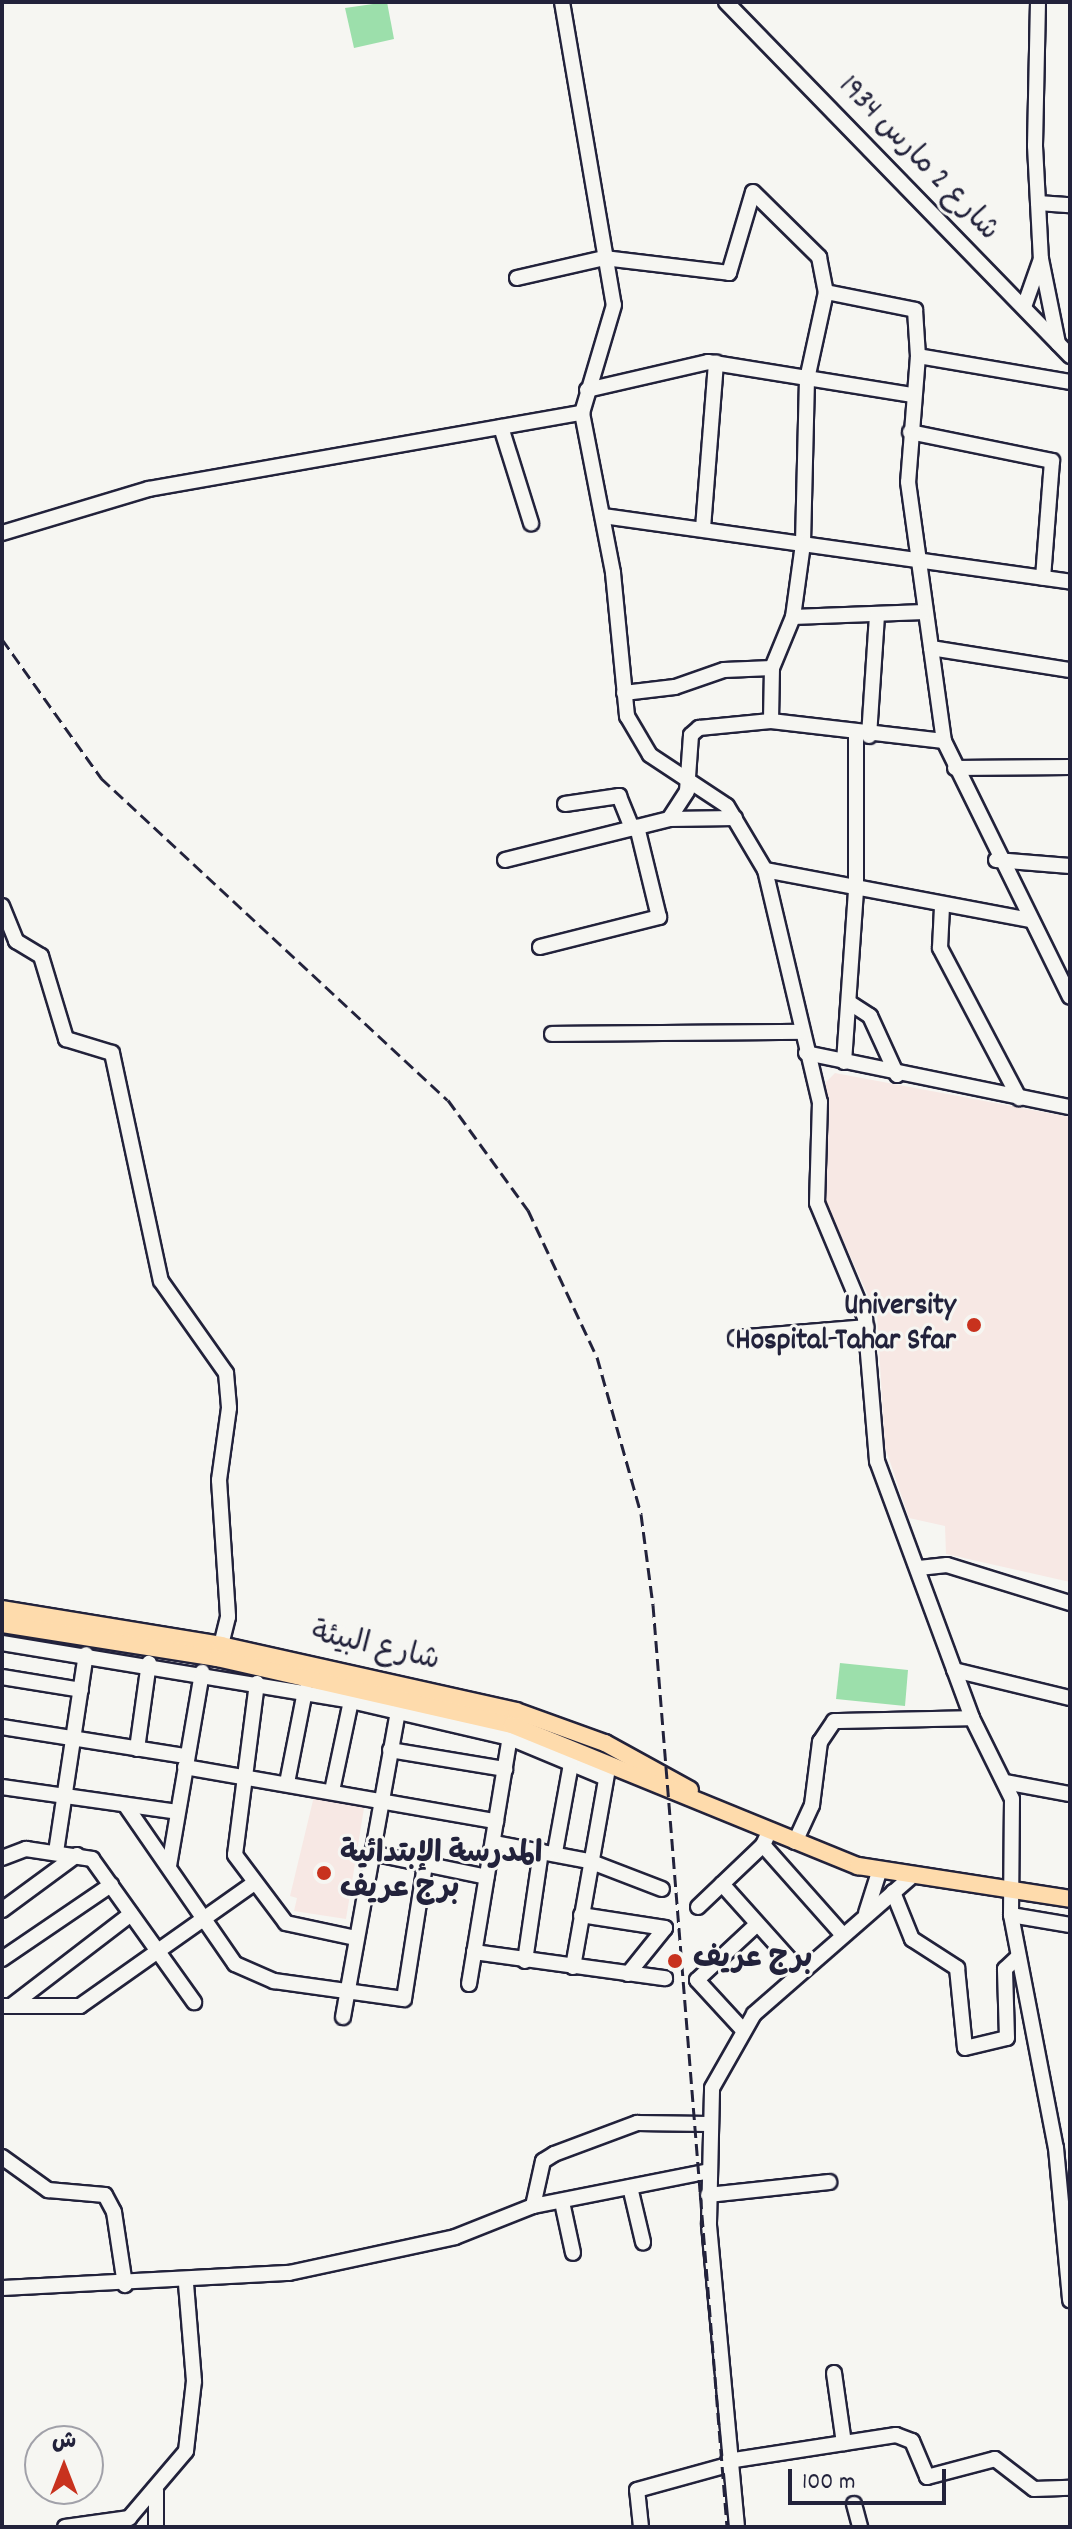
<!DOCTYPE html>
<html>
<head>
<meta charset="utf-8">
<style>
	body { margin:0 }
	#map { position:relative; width:1072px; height:2529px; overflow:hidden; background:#f6f6f2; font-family:Dekko,"Playpen Sans Arabic",sans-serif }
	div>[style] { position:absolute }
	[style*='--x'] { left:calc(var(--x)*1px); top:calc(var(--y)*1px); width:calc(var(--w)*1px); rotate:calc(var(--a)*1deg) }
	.built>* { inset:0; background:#f7e8e4 }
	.green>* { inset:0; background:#9cdfab }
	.roads { filter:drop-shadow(2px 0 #22223b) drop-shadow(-2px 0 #22223b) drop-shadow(0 2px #22223b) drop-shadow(0 -2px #22223b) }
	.minor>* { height:14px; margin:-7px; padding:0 7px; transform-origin:7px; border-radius:7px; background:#f6f6f2 }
	.major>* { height:16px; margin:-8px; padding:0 8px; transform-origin:8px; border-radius:8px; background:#fedbac }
	.rail>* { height:3px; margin-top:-1.5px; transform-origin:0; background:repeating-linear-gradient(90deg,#22223b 0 12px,transparent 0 18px) }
	.dots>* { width:22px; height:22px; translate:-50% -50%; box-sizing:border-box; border:4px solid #f6f6f2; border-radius:50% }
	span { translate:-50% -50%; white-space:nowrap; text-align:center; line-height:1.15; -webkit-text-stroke:6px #f6f6f2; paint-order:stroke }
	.street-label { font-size:30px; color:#22223b }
	.poi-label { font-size:30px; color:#22223b; font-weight:700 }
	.right { translate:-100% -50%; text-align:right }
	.left { translate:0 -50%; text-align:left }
	.frame { position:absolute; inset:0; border:4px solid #22223b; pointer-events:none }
	.north { position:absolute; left:24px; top:2425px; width:80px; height:80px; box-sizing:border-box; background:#f6f6f2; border:2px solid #a1a1a9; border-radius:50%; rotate:0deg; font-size:22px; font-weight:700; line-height:32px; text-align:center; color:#22223b }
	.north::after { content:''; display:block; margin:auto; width:28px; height:36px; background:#c8321e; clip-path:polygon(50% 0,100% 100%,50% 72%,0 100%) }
	.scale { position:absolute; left:788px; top:2469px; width:158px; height:36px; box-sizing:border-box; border:4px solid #22223b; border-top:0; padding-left:10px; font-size:24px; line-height:28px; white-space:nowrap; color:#22223b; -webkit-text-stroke:6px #f6f6f2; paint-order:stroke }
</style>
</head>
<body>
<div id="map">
	<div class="built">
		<i style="clip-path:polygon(835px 1073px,1070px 1117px,1070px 1582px,946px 1554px,945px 1526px,909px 1518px,885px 1447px,877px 1315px,826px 1203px,826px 1082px)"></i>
		<i style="clip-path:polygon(315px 1792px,365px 1802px,346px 1919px,294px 1911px,297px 1898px,290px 1896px)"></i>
	</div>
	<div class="green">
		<i style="clip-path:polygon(387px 2px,394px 39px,354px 48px,345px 8px)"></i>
		<i style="clip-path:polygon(840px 1663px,908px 1670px,905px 1706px,836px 1699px)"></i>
	</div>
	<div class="roads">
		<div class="minor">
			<i style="--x:562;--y:2;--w:307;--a:80.3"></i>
			<i style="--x:614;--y:305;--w:113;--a:106.5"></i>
			<i style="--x:582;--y:413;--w:163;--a:79"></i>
			<i style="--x:613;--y:573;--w:144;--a:84.4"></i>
			<i style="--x:627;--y:716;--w:45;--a:59.5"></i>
			<i style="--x:650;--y:755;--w:92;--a:33.5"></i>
			<i style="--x:727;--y:806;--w:74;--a:59.3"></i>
			<i style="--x:765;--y:870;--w:238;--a:76.7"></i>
			<i style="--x:820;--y:1102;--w:101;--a:91.7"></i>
			<i style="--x:817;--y:1203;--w:125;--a:67.3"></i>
			<i style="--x:865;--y:1318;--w:144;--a:85.2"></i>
			<i style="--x:877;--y:1461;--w:274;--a:69.7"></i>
			<i style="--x:972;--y:1718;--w:90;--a:63.7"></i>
			<i style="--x:1012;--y:1799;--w:116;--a:90.5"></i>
			<i style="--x:1011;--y:1915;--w:237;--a:79.1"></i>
			<i style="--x:1056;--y:2148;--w:153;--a:84.7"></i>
			<i style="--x:726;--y:2;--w:494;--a:45.8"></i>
			<i style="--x:1038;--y:2;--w:144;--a:91.2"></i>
			<i style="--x:1035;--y:146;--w:113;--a:87"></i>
			<i style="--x:1041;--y:259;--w:86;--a:78.6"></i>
			<i style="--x:1038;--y:203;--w:32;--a:4"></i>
			<i style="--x:517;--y:278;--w:89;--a:-12.9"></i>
			<i style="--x:604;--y:258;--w:126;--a:6.8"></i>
			<i style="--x:729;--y:273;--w:84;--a:-73.5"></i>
			<i style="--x:753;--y:192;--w:93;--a:44.6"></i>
			<i style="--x:819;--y:257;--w:36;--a:79"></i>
			<i style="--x:826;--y:292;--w:89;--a:102.3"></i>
			<i style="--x:807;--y:379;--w:165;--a:91.4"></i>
			<i style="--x:803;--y:544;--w:74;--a:97.8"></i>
			<i style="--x:793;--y:617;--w:55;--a:112.4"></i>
			<i style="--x:772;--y:668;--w:53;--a:91.1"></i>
			<i style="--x:826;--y:292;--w:91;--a:11.4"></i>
			<i style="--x:915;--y:310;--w:46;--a:86.3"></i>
			<i style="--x:1024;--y:307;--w:51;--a:-70.5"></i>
			<i style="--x:1070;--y:382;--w:154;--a:-170.3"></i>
			<i style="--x:918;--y:356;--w:126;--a:94.5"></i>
			<i style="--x:908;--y:482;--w:261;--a:82.1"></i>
			<i style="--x:944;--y:741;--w:285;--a:63.8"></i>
			<i style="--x:587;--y:390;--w:124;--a:-13"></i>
			<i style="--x:708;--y:362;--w:206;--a:9.2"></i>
			<i style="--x:501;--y:427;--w:101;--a:72.6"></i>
			<i style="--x:910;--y:432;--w:145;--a:11.5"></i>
			<i style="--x:1052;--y:461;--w:117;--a:94.4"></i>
			<i style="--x:603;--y:516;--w:472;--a:8"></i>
			<i style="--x:703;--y:528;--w:166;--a:-85.5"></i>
			<i style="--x:2;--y:533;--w:153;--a:-16.7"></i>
			<i style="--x:149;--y:489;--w:440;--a:-10"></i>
			<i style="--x:793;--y:617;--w:131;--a:-2.2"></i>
			<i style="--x:931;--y:648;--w:141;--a:9"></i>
			<i style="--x:624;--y:693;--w:51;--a:-6.7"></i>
			<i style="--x:675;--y:687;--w:52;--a:-19.1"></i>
			<i style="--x:724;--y:670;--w:48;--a:-2.4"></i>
			<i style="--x:869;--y:736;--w:121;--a:-86.2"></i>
			<i style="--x:955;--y:768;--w:115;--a:-0.5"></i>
			<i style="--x:565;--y:804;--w:55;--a:-8.4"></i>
			<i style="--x:619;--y:796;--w:35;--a:68"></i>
			<i style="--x:669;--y:819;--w:66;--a:-0.9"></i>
			<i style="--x:505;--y:860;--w:169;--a:-14"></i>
			<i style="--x:669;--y:819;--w:33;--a:-57"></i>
			<i style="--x:687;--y:791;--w:56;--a:-85.9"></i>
			<i style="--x:691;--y:735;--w:11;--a:-41"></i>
			<i style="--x:699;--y:728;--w:72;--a:-5.6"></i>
			<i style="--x:771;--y:721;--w:174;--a:6.6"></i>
			<i style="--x:996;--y:860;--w:74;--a:4.6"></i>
			<i style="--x:765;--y:870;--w:269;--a:10.7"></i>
			<i style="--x:2;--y:906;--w:38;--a:68"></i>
			<i style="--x:16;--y:941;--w:29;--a:31"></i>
			<i style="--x:41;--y:956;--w:87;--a:73.2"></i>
			<i style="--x:66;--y:1039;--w:48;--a:16.9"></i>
			<i style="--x:112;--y:1053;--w:233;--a:77.9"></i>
			<i style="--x:161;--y:1281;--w:113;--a:54.8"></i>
			<i style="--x:226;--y:1373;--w:35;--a:85"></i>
			<i style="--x:229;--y:1408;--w:73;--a:97.9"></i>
			<i style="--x:219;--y:1480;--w:137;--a:86.2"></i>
			<i style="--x:228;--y:1617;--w:29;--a:104"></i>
			<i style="--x:942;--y:907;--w:41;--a:92.8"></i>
			<i style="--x:940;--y:948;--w:170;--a:62.2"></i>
			<i style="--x:540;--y:947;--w:123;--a:-14.1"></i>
			<i style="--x:659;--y:917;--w:93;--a:-103.7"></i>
			<i style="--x:850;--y:1003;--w:24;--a:33"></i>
			<i style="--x:870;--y:1016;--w:65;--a:65.4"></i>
			<i style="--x:552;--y:1034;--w:250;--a:-0.5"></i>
			<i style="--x:806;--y:1053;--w:269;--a:11.6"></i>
			<i style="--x:844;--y:1062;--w:170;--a:-86"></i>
			<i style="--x:856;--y:892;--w:156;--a:-90"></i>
			<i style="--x:736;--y:1338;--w:131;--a:-4.8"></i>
			<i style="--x:919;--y:1568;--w:28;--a:-6"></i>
			<i style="--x:947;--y:1565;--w:129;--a:17.2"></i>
			<i style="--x:2;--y:1643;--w:354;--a:9.4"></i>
			<i style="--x:351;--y:1701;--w:163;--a:13.1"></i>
			<i style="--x:510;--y:1738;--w:104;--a:22.6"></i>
			<i style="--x:954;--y:1670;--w:119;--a:13.6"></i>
			<i style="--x:2;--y:1677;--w:80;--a:9.3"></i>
			<i style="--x:257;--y:1683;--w:173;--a:97.3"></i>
			<i style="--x:235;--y:1855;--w:85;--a:53.1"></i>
			<i style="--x:286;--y:1923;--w:72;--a:12.1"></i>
			<i style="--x:2;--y:1727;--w:186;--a:9"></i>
			<i style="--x:137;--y:1749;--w:87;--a:-82.1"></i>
			<i style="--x:390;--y:1750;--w:117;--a:9.4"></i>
			<i style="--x:185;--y:1767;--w:316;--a:9.9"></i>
			<i style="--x:1005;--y:1782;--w:66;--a:10.5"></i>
			<i style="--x:287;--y:1783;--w:94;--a:-78.9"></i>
			<i style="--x:2;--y:1787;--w:177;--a:8.1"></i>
			<i style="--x:332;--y:1791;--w:92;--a:-78.1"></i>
			<i style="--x:126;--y:1806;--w:192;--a:55.4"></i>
			<i style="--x:235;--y:1964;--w:43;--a:23.6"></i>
			<i style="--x:274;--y:1981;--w:131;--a:7.9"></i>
			<i style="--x:404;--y:1999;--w:136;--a:-81.1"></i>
			<i style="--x:769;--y:1832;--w:14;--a:115"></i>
			<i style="--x:763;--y:1845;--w:119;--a:48.4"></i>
			<i style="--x:795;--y:1842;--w:41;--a:-65.3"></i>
			<i style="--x:812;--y:1805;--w:64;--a:-82.8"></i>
			<i style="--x:820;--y:1742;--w:25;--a:-56"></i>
			<i style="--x:834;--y:1721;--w:138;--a:-1.2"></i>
			<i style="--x:494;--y:1843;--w:97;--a:10.7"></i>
			<i style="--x:589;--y:1861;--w:78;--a:21"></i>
			<i style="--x:56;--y:1852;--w:200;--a:-81.4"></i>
			<i style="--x:555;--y:1852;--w:89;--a:-79.7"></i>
			<i style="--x:371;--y:1853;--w:118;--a:11.7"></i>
			<i style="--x:2;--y:1858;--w:26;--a:-21"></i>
			<i style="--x:26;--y:1849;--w:67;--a:8.6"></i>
			<i style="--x:92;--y:1859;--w:176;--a:54.5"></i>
			<i style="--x:169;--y:1866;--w:197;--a:-80.3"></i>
			<i style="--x:722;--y:1884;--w:118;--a:48.1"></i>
			<i style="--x:893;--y:1892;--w:51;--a:68"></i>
			<i style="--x:912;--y:1939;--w:54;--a:32.8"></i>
			<i style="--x:957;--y:1968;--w:80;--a:84.3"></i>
			<i style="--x:965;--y:2048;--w:43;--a:-13.4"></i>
			<i style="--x:1007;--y:2038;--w:69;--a:-91.7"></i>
			<i style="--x:1005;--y:1969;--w:16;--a:-43"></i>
			<i style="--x:698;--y:1907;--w:90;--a:-43.6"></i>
			<i style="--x:2;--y:1910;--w:93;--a:-36.3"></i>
			<i style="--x:866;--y:1913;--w:43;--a:-72.4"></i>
			<i style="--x:581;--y:1915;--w:85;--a:8.8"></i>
			<i style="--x:665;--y:1928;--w:59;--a:128.8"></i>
			<i style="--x:1011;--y:1915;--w:60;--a:9.6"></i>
			<i style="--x:474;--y:1952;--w:193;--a:7.8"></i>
			<i style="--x:2;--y:1959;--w:132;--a:-34.2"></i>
			<i style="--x:525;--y:1961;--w:111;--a:-81.7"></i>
			<i style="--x:573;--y:1967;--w:201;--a:-80"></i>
			<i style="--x:469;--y:1984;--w:256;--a:-80.6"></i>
			<i style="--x:2;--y:2006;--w:78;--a:0"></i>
			<i style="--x:80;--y:2006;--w:212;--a:-35.2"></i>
			<i style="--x:11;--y:2006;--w:151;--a:-37.5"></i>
			<i style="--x:343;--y:2017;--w:310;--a:-79.8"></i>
			<i style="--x:743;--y:2030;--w:68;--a:-132.6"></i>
			<i style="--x:697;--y:1980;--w:81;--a:-43"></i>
			<i style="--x:2;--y:2157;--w:57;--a:35.7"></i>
			<i style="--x:48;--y:2190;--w:57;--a:5"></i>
			<i style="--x:105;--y:2195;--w:19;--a:62"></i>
			<i style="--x:114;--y:2212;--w:74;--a:81.4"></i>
			<i style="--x:630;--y:2187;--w:57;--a:76.7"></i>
			<i style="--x:708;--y:2195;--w:122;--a:-6.1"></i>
			<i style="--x:562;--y:2202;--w:52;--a:77.8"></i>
			<i style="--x:533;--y:2206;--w:46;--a:-77.5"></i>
			<i style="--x:543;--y:2161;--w:13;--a:-32"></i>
			<i style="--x:554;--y:2154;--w:89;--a:-20.5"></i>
			<i style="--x:637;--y:2123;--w:72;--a:0.8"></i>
			<i style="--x:2;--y:2288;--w:287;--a:-3"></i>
			<i style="--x:289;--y:2273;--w:170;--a:-12.2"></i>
			<i style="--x:455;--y:2237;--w:84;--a:-21.7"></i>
			<i style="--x:533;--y:2206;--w:179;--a:-11.2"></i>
			<i style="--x:834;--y:2373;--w:71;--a:81.9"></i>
			<i style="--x:728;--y:2461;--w:170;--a:-8.8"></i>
			<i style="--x:896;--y:2435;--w:17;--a:21"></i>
			<i style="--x:912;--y:2441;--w:39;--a:67"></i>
			<i style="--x:927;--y:2477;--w:70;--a:-14.8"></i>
			<i style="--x:995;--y:2459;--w:49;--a:37.6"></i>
			<i style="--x:1034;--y:2489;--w:36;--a:-2"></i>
			<i style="--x:156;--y:2490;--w:37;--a:90"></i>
			<i style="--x:854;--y:2504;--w:24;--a:75"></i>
			<i style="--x:65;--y:2527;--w:65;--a:-8"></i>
			<i style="--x:129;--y:2518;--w:88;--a:-49.6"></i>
			<i style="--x:186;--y:2451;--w:70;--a:-83.5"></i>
			<i style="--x:194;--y:2381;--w:98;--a:-94.7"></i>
			<i style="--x:641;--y:2527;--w:37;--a:-96"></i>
			<i style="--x:637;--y:2490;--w:94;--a:-15.4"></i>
			<i style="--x:737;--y:2527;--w:305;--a:-95.3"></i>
			<i style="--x:709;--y:2223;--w:135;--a:-88.7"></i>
			<i style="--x:712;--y:2088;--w:85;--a:-60.4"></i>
			<i style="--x:754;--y:2014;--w:206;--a:-41.1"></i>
		</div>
		<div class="major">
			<i style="--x:2;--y:1609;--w:222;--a:9.3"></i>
			<i style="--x:221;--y:1645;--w:302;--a:12.6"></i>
			<i style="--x:516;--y:1711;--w:95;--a:19.8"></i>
			<i style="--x:605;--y:1743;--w:97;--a:28.9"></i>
			<i style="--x:2;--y:1624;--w:218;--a:9"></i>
			<i style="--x:217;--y:1658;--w:303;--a:12.8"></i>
			<i style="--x:512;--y:1725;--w:374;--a:22.2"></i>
			<i style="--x:858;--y:1866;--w:215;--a:8.8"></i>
		</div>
	</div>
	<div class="rail">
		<i style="--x:2;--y:639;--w:171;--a:54.5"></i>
		<i style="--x:101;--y:778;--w:473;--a:42.9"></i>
		<i style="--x:448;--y:1100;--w:136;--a:54"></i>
		<i style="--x:528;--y:1210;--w:162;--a:64.9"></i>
		<i style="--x:597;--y:1357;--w:163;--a:74.3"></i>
		<i style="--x:641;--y:1514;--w:92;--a:82.5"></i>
		<i style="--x:653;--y:1605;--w:925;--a:85.41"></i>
	</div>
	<div class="dots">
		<i style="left:974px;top:1325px;background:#c8321e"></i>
		<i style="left:324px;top:1873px;background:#c8321e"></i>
		<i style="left:675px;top:1961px;background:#c8321e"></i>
	</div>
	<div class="street-label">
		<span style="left:917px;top:160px;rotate:46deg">شارع 2 مارس 1934</span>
		<span style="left:375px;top:1649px;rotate:13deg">شارع البيئة</span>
	</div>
	<div class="poi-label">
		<span class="right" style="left:956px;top:1325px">University<br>Hospital Tahar Sfar</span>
		<span class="left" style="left:340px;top:1873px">المدرسة الإبتدائية<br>برج عريف</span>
		<span class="left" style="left:693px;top:1961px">برج عريف</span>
	</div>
	<div class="frame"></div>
	<div class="north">ش</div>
	<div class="scale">100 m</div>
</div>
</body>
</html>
